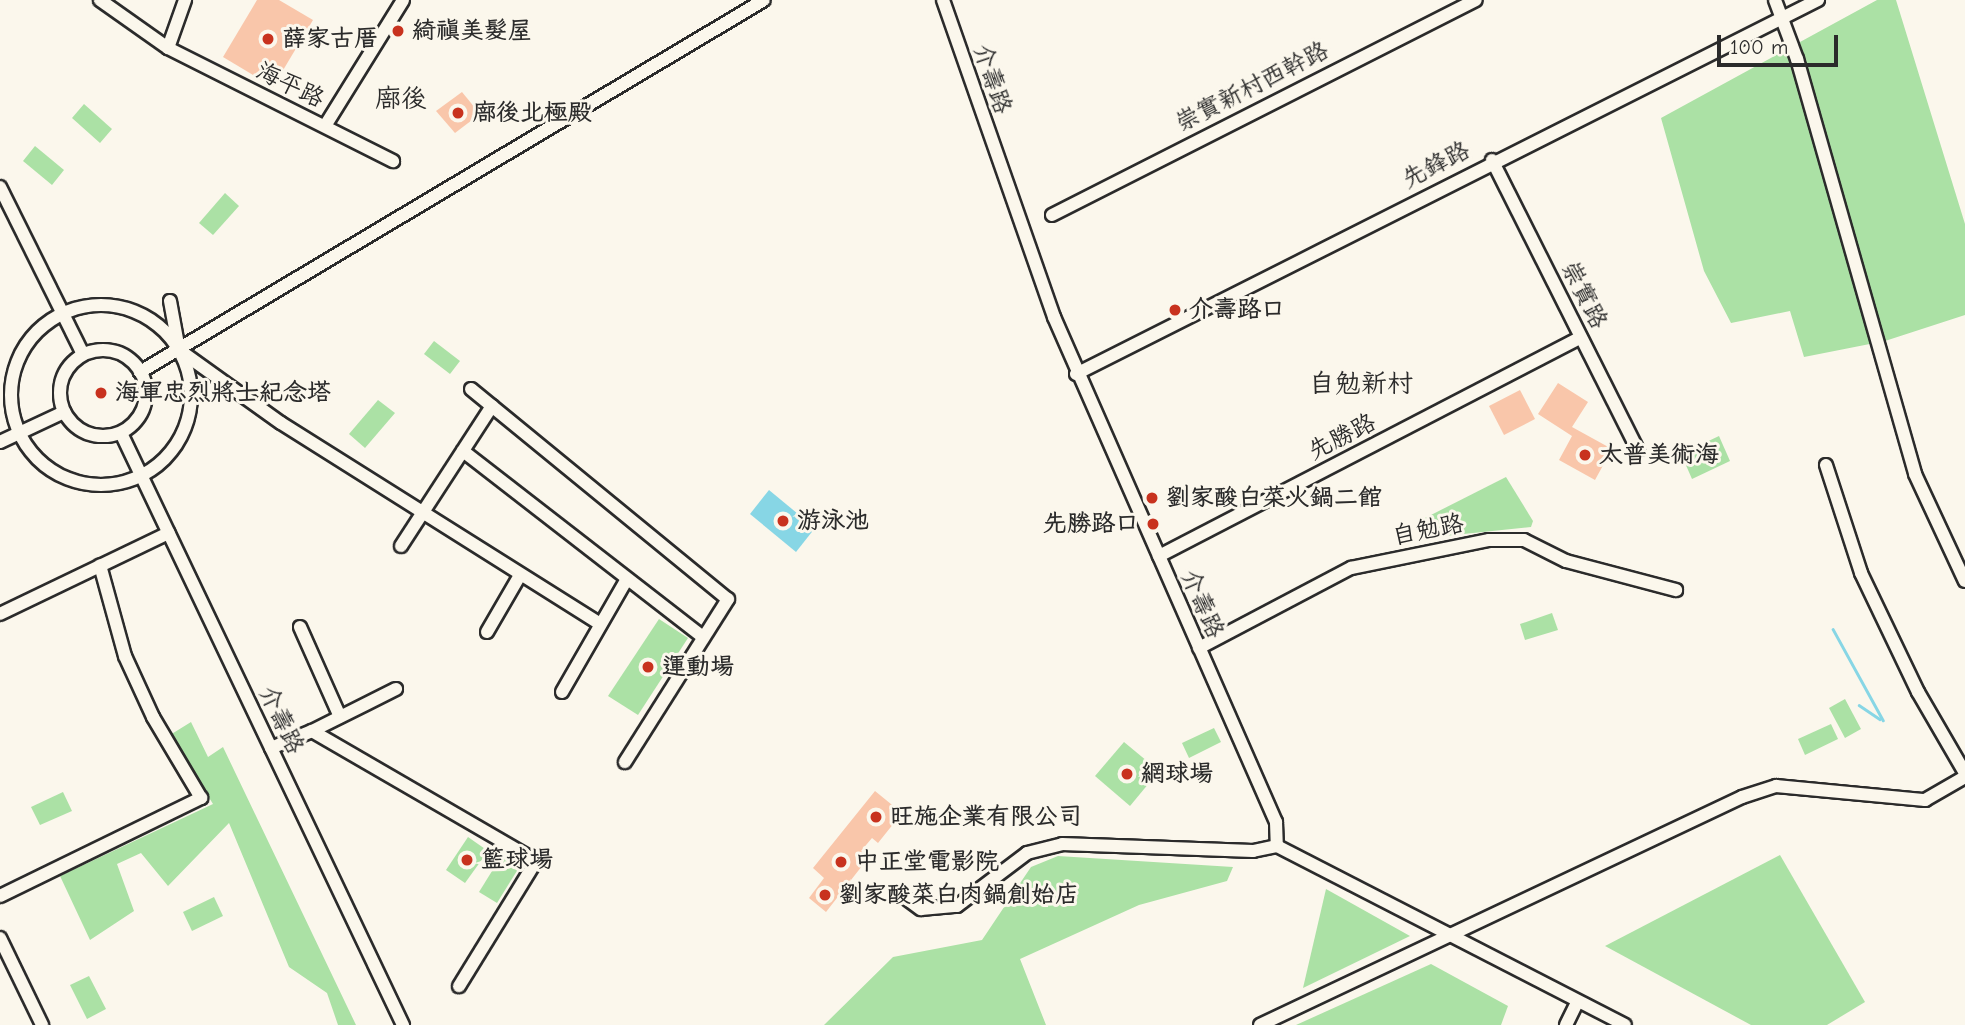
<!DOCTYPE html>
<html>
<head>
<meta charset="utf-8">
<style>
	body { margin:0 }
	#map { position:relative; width:1965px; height:1025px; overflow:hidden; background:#fbf7ec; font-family:"Comic Neue","LXGW WenKai TC",sans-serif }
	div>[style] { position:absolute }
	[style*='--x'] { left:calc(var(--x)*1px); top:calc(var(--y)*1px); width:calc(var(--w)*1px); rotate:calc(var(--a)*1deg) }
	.green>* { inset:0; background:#abe1a5 }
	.water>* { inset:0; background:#87d6e5 }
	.stream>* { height:2.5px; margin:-1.25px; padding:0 1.25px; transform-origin:1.25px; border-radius:1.25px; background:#87d6e5 }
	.building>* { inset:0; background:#f9c6aa }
	.roads { filter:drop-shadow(2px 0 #2b2b2b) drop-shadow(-2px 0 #2b2b2b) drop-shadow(0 2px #2b2b2b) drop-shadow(0 -2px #2b2b2b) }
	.minor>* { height:12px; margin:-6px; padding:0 6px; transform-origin:6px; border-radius:6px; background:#fbf7ec }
	.minor>.ring { margin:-6px; padding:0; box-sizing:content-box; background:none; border:12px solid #fbf7ec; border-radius:50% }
	.dots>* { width:19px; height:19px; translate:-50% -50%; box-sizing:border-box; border:4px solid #fbf7ec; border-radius:50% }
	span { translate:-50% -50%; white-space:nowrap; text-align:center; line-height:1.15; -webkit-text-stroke:6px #fbf7ec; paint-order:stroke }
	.poi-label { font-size:24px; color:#2b2b2b; font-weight:700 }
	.left { translate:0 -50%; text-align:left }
	.right { translate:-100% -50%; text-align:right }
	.street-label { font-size:24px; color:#2b2b2b }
	.neighbourhood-label { font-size:26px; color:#2b2b2b }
	.scale { position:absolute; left:1717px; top:35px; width:121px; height:32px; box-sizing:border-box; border:4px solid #2b2b2b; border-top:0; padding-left:9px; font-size:21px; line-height:24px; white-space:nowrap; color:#2b2b2b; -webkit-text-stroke:5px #fbf7ec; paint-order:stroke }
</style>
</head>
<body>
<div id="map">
	<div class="green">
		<i style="clip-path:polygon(1877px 0,1896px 0,1965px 224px,1965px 315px,1885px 341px,1804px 357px,1790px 311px,1731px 323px,1704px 271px,1661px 118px)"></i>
		<i style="clip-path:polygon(84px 104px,112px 129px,100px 143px,72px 118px)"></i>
		<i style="clip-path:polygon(35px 146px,64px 170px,52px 185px,23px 161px)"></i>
		<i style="clip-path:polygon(225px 193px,239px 206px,213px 235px,199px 223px)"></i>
		<i style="clip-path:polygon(434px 341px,460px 361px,450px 374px,424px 354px)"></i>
		<i style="clip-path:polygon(378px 400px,395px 413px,365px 448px,349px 434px)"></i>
		<i style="clip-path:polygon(1719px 436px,1730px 461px,1692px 479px,1681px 454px)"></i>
		<i style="clip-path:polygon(1506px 477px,1533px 521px,1531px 527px,1425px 538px,1420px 523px,1425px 518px)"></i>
		<i style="clip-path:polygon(1552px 613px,1558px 630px,1525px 640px,1520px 624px)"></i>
		<i style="clip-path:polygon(659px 619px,688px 638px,638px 715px,608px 696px)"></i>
		<i style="clip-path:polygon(1845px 699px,1861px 729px,1845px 738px,1829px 708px)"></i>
		<i style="clip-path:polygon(191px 722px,208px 757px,223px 747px,356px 1025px,338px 1025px,327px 993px,289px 967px,229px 823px,168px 886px,141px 853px,117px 864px,134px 911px,90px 940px,60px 876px,213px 804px,170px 735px)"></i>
		<i style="clip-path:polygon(1831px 724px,1838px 739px,1805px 755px,1798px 739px)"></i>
		<i style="clip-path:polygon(1214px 728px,1221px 742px,1189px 758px,1182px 743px)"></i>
		<i style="clip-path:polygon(1124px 742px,1159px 771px,1130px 806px,1095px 776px)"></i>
		<i style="clip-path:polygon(63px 792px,72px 811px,40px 825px,31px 807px)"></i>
		<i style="clip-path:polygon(468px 837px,488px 851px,465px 883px,446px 870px)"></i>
		<i style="clip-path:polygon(502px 855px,520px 866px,497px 903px,479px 892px)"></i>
		<i style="clip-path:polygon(1780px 855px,1865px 1002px,1827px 1025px,1751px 1025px,1605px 946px)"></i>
		<i style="clip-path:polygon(1058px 856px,1233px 867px,1227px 881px,1139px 905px,1020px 959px,1046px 1025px,824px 1025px,893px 957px,982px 940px,1031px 867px)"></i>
		<i style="clip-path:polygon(1326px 889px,1410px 936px,1303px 988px)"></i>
		<i style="clip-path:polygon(214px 897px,223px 916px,192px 931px,183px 912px)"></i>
		<i style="clip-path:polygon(1431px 964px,1508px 1006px,1501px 1025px,1296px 1025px)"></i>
		<i style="clip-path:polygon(89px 976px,106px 1009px,87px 1019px,70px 985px)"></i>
	</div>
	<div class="water">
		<i style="clip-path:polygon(769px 490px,815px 528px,796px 552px,750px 514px)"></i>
	</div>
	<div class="stream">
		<i style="--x:1833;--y:629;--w:104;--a:61.2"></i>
		<i style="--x:1859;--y:705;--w:25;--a:34"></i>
	</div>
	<div class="building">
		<i style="clip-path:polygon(257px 0,279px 0,313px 20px,273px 87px,223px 57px)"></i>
		<i style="clip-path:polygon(462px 92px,480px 114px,455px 133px,436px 111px)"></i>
		<i style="clip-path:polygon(1558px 383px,1588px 402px,1572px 427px,1612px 449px,1595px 480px,1559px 460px,1572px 436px,1538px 414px)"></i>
		<i style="clip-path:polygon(1520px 390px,1535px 419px,1504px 435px,1489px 406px)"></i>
		<i style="clip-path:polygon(875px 791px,902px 813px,878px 843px,872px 838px,861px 851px,869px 857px,826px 912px,809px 898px,824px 878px,813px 868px)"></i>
	</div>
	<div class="roads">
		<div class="minor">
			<i style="--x:100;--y:0;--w:83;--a:35.2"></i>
			<i style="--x:168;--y:48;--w:252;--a:26.7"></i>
			<i style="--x:943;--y:0;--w:336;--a:70.7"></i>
			<i style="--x:1054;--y:317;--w:552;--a:66.27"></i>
			<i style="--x:1276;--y:822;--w:24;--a:88"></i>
			<i style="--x:1775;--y:0;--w:63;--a:69.6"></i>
			<i style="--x:1797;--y:59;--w:431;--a:74.1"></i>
			<i style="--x:1915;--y:474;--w:118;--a:65"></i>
			<i style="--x:168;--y:48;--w:51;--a:-70.5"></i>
			<i style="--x:325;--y:126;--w:148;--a:-58.2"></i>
			<i style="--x:1492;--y:160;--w:325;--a:63.3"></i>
			<i style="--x:0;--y:187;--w:186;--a:63.6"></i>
			<i style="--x:1052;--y:215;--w:475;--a:-26.9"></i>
			<i style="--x:170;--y:301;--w:50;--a:79.6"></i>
			<i style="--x:179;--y:350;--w:125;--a:35.6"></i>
			<i style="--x:281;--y:423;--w:377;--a:32.2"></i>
			<i class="ring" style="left:11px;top:305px;width:168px;height:168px"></i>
			<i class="ring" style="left:60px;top:350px;width:74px;height:74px"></i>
			<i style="--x:140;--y:372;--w:726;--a:-30.8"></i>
			<i style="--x:1076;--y:374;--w:831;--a:-26.75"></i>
			<i style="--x:471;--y:389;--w:332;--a:39.3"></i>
			<i style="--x:728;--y:599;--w:193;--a:122.3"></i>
			<i style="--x:121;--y:433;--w:656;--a:64.53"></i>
			<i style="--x:0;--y:442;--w:71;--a:-25.1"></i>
			<i style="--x:463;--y:451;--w:304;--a:37.8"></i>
			<i style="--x:1826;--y:465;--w:114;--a:72"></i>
			<i style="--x:1861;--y:573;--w:132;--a:64.4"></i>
			<i style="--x:1918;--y:692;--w:94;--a:59.9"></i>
			<i style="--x:401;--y:546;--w:167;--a:-57"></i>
			<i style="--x:1159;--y:556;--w:475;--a:-27.4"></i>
			<i style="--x:0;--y:614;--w:187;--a:-25.7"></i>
			<i style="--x:300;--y:627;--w:98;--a:66"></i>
			<i style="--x:487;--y:632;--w:66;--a:-59.9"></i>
			<i style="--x:1199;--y:648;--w:172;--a:-27.8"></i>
			<i style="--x:1351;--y:568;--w:141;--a:-11.5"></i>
			<i style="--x:1489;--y:540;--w:35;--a:0"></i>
			<i style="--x:1524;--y:540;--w:47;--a:26.6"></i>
			<i style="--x:1566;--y:561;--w:114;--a:14.8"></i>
			<i style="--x:562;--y:692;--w:130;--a:-60.1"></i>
			<i style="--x:312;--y:731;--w:94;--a:-26.6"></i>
			<i style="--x:271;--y:748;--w:44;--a:-22.5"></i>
			<i style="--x:312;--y:731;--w:259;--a:30.1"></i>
			<i style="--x:536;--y:861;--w:147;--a:121.6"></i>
			<i style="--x:1277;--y:846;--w:391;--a:27.2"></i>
			<i style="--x:900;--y:894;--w:26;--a:36"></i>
			<i style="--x:921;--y:909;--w:36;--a:-5"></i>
			<i style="--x:957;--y:906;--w:88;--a:-37.1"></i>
			<i style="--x:1027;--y:853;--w:36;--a:-14"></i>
			<i style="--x:1062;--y:844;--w:191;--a:2.1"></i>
			<i style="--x:1253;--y:851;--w:25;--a:-12"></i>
			<i style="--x:0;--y:896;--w:224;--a:-26"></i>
			<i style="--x:201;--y:798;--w:94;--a:-120.7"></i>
			<i style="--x:153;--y:717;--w:67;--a:-114.7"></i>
			<i style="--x:125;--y:656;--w:94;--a:-105.4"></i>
			<i style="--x:0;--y:938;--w:97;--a:64.2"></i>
			<i style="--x:1260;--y:1025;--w:533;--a:-25.32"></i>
			<i style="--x:1742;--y:797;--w:36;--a:-18"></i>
			<i style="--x:1776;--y:786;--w:150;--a:5.4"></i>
			<i style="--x:1925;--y:800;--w:46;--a:-29.9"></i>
			<i style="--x:1566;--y:1025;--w:25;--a:-64"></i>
		</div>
	</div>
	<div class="dots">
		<i style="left:398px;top:31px;background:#c8321e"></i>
		<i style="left:268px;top:39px;background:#c8321e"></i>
		<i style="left:458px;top:113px;background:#c8321e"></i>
		<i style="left:1175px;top:310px;background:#c8321e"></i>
		<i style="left:101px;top:393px;background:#c8321e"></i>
		<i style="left:1585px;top:455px;background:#c8321e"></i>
		<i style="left:1152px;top:498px;background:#c8321e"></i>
		<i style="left:783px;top:521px;background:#c8321e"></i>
		<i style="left:1153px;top:524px;background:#c8321e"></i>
		<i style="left:648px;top:667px;background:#c8321e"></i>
		<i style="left:1127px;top:774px;background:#c8321e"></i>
		<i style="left:876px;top:817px;background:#c8321e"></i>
		<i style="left:467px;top:860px;background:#c8321e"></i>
		<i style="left:841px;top:862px;background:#c8321e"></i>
		<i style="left:825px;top:895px;background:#c8321e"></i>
	</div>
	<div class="poi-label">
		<span class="left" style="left:412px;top:31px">綺禛美髮屋</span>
		<span class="left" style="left:282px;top:39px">薛家古厝</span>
		<span class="left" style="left:472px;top:113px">廍後北極殿</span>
		<span class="left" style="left:1189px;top:310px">介壽路口</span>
		<span class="left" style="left:115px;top:393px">海軍忠烈將士紀念塔</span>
		<span class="left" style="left:1599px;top:455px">太普美術海</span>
		<span class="left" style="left:1166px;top:498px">劉家酸白菜火鍋二館</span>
		<span class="left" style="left:797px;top:521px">游泳池</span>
		<span class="right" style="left:1139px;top:524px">先勝路口</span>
		<span class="left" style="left:662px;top:667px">運動場</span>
		<span class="left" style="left:1141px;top:774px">網球場</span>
		<span class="left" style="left:890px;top:817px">旺施企業有限公司</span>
		<span class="left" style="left:481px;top:860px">籃球場</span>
		<span class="left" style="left:855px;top:862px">中正堂電影院</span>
		<span class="left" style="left:839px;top:895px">劉家酸菜白肉鍋創始店</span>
	</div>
	<div class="street-label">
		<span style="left:992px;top:79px;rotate:71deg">介壽路</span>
		<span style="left:290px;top:85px;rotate:26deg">海平路</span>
		<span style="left:1252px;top:87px;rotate:-27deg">崇實新村西幹路</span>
		<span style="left:1436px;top:165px;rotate:-27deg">先鋒路</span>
		<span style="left:1584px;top:295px;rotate:63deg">崇實路</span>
		<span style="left:1342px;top:437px;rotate:-27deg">先勝路</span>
		<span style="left:1428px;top:530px;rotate:-11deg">自勉路</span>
		<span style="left:1202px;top:604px;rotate:66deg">介壽路</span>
		<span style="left:281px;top:720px;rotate:64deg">介壽路</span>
	</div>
	<div class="neighbourhood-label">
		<span style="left:401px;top:100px">廍後</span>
		<span style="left:1361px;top:385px">自勉新村</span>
	</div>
	<div class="scale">100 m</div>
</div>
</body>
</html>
